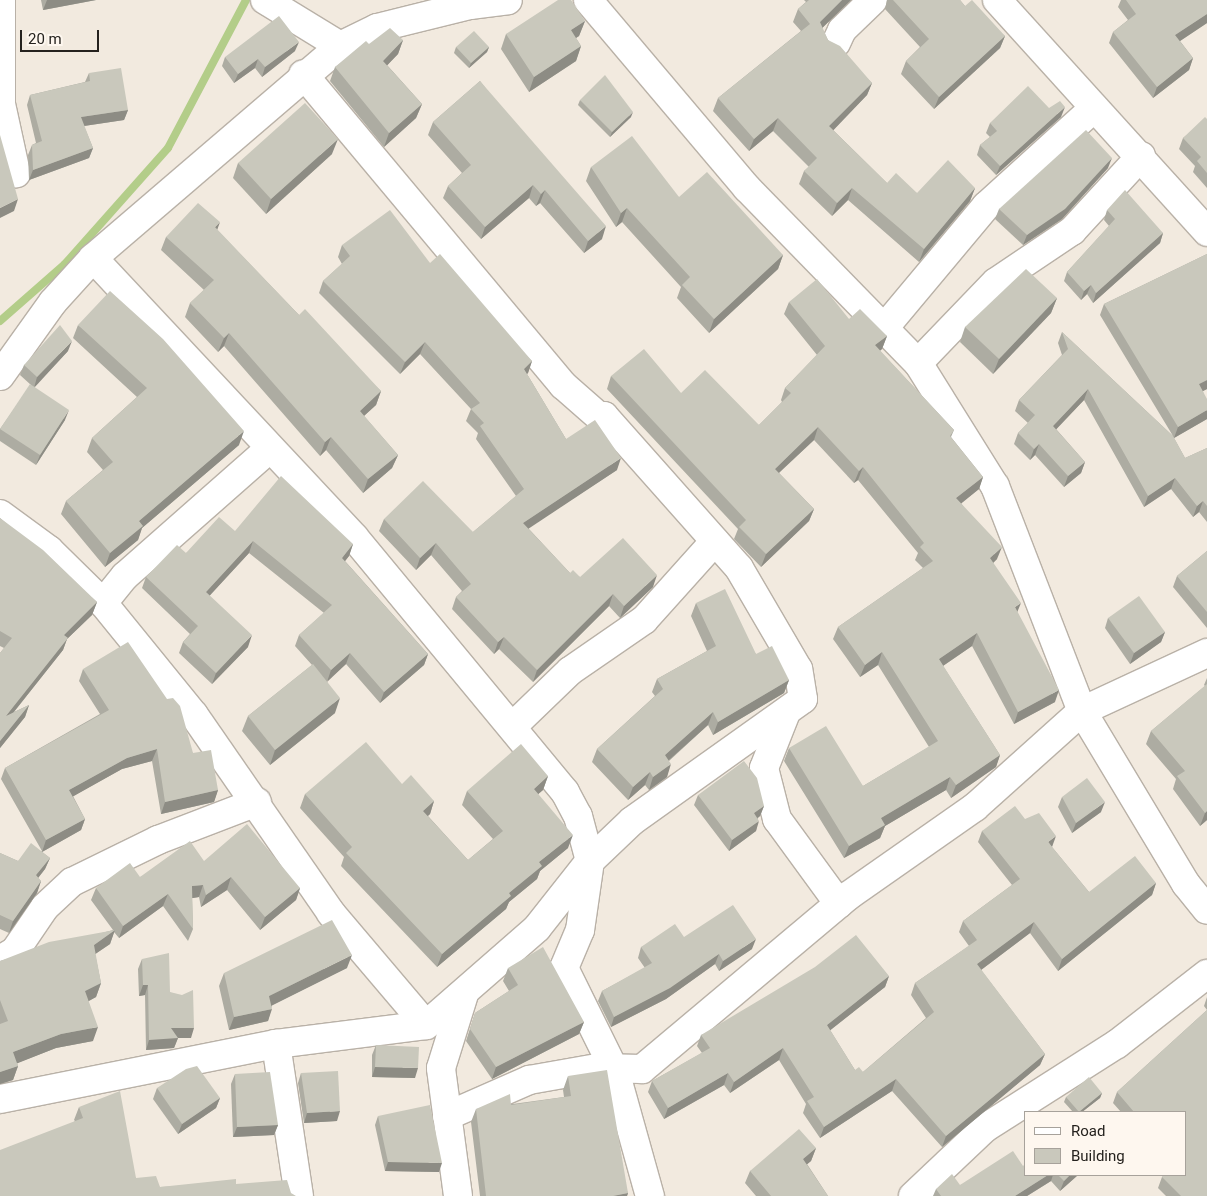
<!DOCTYPE html>
<html>
<head>
<meta charset="utf-8">
<style>
	body { margin:0 }
	#map { position:relative; width:1207px; height:1196px; overflow:hidden; background:#f2eadf; font-family:Roboto,sans-serif }
	div>[style] { position:absolute }
	[style*='--x'] { left:calc(var(--x)*1px); top:calc(var(--y)*1px); width:calc(var(--w)*1px); rotate:calc(var(--a)*1deg) }
	.stream>* { height:8px; margin:-4px; padding:0 4px; transform-origin:4px; border-radius:4px; background:#b3cd89 }
	.roads { filter:drop-shadow(1px 0 #b9b1a7) drop-shadow(-1px 0 #b9b1a7) drop-shadow(0 1px #b9b1a7) drop-shadow(0 -1px #b9b1a7) }
	.minor>* { height:28px; margin:-14px; padding:0 14px; transform-origin:14px; border-radius:14px; background:#fff }
	.wall>* { inset:0; background:#adaca2 }
	.shaded-wall>* { inset:0; background:#8d8c84 }
	.building>* { inset:0; background:#c9c8bc }
	span { translate:-50% -50%; white-space:nowrap; text-align:center; line-height:1.15; -webkit-text-stroke:4px #fef7ef; paint-order:stroke }
	.legend { position:absolute; left:1024px; top:1111px; width:162px; height:65px; box-sizing:border-box; background:#fef7ef; border:1px solid #a7a29b; margin:0; padding:6px 9px; list-style:none; font-size:15px; color:#25221e }
	.legend li { display:flex; align-items:center; gap:10px; height:25px }
	.legend b { width:25px; border:1px solid #a7a29b }
	.scale { position:absolute; left:20px; top:30px; width:79px; height:22px; box-sizing:border-box; border:2px solid #25221e; border-top:0; padding-left:6px; font-size:15px; line-height:18px; white-space:nowrap; color:#25221e; -webkit-text-stroke:4px #fef7ef; paint-order:stroke }
</style>
</head>
<body>
<div id="map">
	<div class="stream">
		<i style="--x:0;--y:321;--w:86;--a:-41.2"></i>
		<i style="--x:65;--y:264;--w:155;--a:-48.4"></i>
		<i style="--x:168;--y:148;--w:167;--a:-62.2"></i>
	</div>
	<div class="roads">
		<div class="minor">
			<i style="--x:1;--y:0;--w:104;--a:90"></i>
			<i style="--x:1;--y:104;--w:71;--a:77.7"></i>
			<i style="--x:265;--y:0;--w:88;--a:31.5"></i>
			<i style="--x:588;--y:0;--w:246;--a:49.8"></i>
			<i style="--x:747;--y:188;--w:245;--a:45.7"></i>
			<i style="--x:918;--y:363;--w:145;--a:58"></i>
			<i style="--x:995;--y:486;--w:241;--a:68.9"></i>
			<i style="--x:1082;--y:711;--w:202;--a:59"></i>
			<i style="--x:1186;--y:884;--w:33;--a:51"></i>
			<i style="--x:997;--y:0;--w:313;--a:47.8"></i>
			<i style="--x:836;--y:43;--w:14;--a:-65"></i>
			<i style="--x:842;--y:30;--w:43;--a:-44.1"></i>
			<i style="--x:93;--y:258;--w:382;--a:46.9"></i>
			<i style="--x:354;--y:537;--w:331;--a:50.4"></i>
			<i style="--x:565;--y:792;--w:27;--a:62"></i>
			<i style="--x:578;--y:816;--w:47;--a:75.1"></i>
			<i style="--x:590;--y:861;--w:70;--a:98.2"></i>
			<i style="--x:580;--y:930;--w:41;--a:112.8"></i>
			<i style="--x:564;--y:968;--w:115;--a:63.7"></i>
			<i style="--x:615;--y:1071;--w:130;--a:74.4"></i>
			<i style="--x:885;--y:327;--w:158;--a:-50.1"></i>
			<i style="--x:986;--y:206;--w:146;--a:-42.2"></i>
			<i style="--x:918;--y:363;--w:112;--a:-46.1"></i>
			<i style="--x:996;--y:282;--w:92;--a:-33.9"></i>
			<i style="--x:1072;--y:231;--w:102;--a:-47.4"></i>
			<i style="--x:0;--y:376;--w:91;--a:-54.4"></i>
			<i style="--x:53;--y:302;--w:59;--a:-47.7"></i>
			<i style="--x:93;--y:258;--w:326;--a:-40.6"></i>
			<i style="--x:340;--y:46;--w:41;--a:-25.9"></i>
			<i style="--x:377;--y:28;--w:96;--a:-13.9"></i>
			<i style="--x:470;--y:5;--w:38;--a:-7"></i>
			<i style="--x:0;--y:514;--w:61;--a:36.3"></i>
			<i style="--x:49;--y:550;--w:76;--a:44.5"></i>
			<i style="--x:103;--y:603;--w:144;--a:50.9"></i>
			<i style="--x:194;--y:715;--w:241;--a:55.3"></i>
			<i style="--x:331;--y:913;--w:147;--a:49.7"></i>
			<i style="--x:103;--y:603;--w:35;--a:-51"></i>
			<i style="--x:125;--y:576;--w:191;--a:-41.4"></i>
			<i style="--x:785;--y:715;--w:57;--a:111.6"></i>
			<i style="--x:764;--y:768;--w:53;--a:75.7"></i>
			<i style="--x:777;--y:819;--w:105;--a:53.9"></i>
			<i style="--x:513;--y:726;--w:79;--a:-44"></i>
			<i style="--x:570;--y:671;--w:90;--a:-34.6"></i>
			<i style="--x:644;--y:620;--w:106;--a:-48.1"></i>
			<i style="--x:0;--y:960;--w:17;--a:-31"></i>
			<i style="--x:15;--y:951;--w:53;--a:-55.7"></i>
			<i style="--x:45;--y:907;--w:37;--a:-43"></i>
			<i style="--x:72;--y:882;--w:96;--a:-26"></i>
			<i style="--x:158;--y:840;--w:106;--a:-21"></i>
			<i style="--x:276;--y:1044;--w:154;--a:81.4"></i>
			<i style="--x:0;--y:1099;--w:281;--a:-11.3"></i>
			<i style="--x:276;--y:1044;--w:151;--a:-7.2"></i>
			<i style="--x:426;--y:1025;--w:147;--a:-41.1"></i>
			<i style="--x:537;--y:928;--w:85;--a:-51.7"></i>
			<i style="--x:590;--y:861;--w:58;--a:-43.6"></i>
			<i style="--x:632;--y:821;--w:210;--a:-35.5"></i>
			<i style="--x:803;--y:699;--w:30;--a:-99"></i>
			<i style="--x:798;--y:669;--w:117;--a:-120.3"></i>
			<i style="--x:739;--y:568;--w:203;--a:-131.6"></i>
			<i style="--x:604;--y:416;--w:5;--a:90"></i>
			<i style="--x:604;--y:421;--w:55;--a:-138.7"></i>
			<i style="--x:563;--y:385;--w:405;--a:-129.9"></i>
			<i style="--x:447;--y:1116;--w:90;--a:-23.7"></i>
			<i style="--x:529;--y:1080;--w:69;--a:-10"></i>
			<i style="--x:597;--y:1068;--w:45;--a:1.3"></i>
			<i style="--x:642;--y:1069;--w:269;--a:-40"></i>
			<i style="--x:848;--y:896;--w:155;--a:-35"></i>
			<i style="--x:975;--y:807;--w:144;--a:-41.9"></i>
			<i style="--x:1082;--y:711;--w:138;--a:-24.9"></i>
			<i style="--x:458;--y:1196;--w:129;--a:-97.6"></i>
			<i style="--x:441;--y:1068;--w:77;--a:-72.7"></i>
			<i style="--x:913;--y:1196;--w:99;--a:-43.4"></i>
			<i style="--x:985;--y:1128;--w:156;--a:-32.5"></i>
			<i style="--x:1117;--y:1044;--w:114;--a:-37.9"></i>
		</div>
	</div>
	<div class="wall">
		<i style="clip-path:polygon(41px 0,96px 0,43px 10px)"></i>
		<i style="clip-path:polygon(804px 0,851px 0,822px 28px,828px 40px,872px 83px,867px 95px,833px 130px,887px 183px,917px 193px,975px 188px,970px 201px,919px 262px,848px 200px,832px 216px,799px 184px,804px 171px,809px 167px,773px 131px,749px 151px,713px 111px,718px 98px,801px 31px,793px 22px,798px 9px,806px 2px)"></i>
		<i style="clip-path:polygon(887px 0,960px 0,965px 6px,1005px 36px,1000px 48px,934px 109px,901px 74px,906px 61px,920px 47px,885px 9px)"></i>
		<i style="clip-path:polygon(1121px 0,1207px 0,1207px 23px,1180px 41px,1193px 58px,1189px 70px,1153px 98px,1109px 43px,1113px 32px,1128px 20px,1118px 7px)"></i>
		<i style="clip-path:polygon(585px 21px,579px 36px,576px 38px,581px 46px,576px 61px,529px 92px,501px 49px,506px 34px)"></i>
		<i style="clip-path:polygon(403px 40px,398px 54px,387px 65px,422px 104px,416px 118px,384px 147px,330px 81px,335px 67px,369px 44px)"></i>
		<i style="clip-path:polygon(456px 47px,489px 47px,487px 52px,469px 68px,454px 53px)"></i>
		<i style="clip-path:polygon(295px 51px,262px 77px,255px 68px,234px 83px,222px 66px,225px 57px)"></i>
		<i style="clip-path:polygon(89px 73px,128px 110px,124px 120px,84px 126px,93px 148px,89px 158px,29px 180px,28px 155px,32px 145px,36px 143px,27px 105px,30px 95px,85px 82px)"></i>
		<i style="clip-path:polygon(480px 81px,602px 239px,584px 253px,540px 203px,536px 206px,529px 198px,481px 239px,443px 198px,448px 186px,462px 173px,428px 135px,433px 122px)"></i>
		<i style="clip-path:polygon(580px 100px,631px 117px,610px 137px,578px 105px)"></i>
		<i style="clip-path:polygon(1049px 108px,1061px 117px,996px 175px,977px 155px,980px 145px,990px 137px,986px 133px,990px 123px)"></i>
		<i style="clip-path:polygon(1207px 119px,1207px 188px,1193px 172px,1195px 166px,1179px 149px,1183px 138px)"></i>
		<i style="clip-path:polygon(332px 154px,266px 214px,233px 178px,238px 163px)"></i>
		<i style="clip-path:polygon(591px 167px,679px 197px,783px 255px,778px 269px,709px 333px,677px 298px,681px 287px,622px 222px,616px 227px,586px 181px)"></i>
		<i style="clip-path:polygon(1108px 168px,1062px 219px,1023px 245px,995px 219px,999px 209px)"></i>
		<i style="clip-path:polygon(1107px 210px,1163px 233px,1160px 243px,1093px 303px,1087px 294px,1081px 300px,1064px 281px,1067px 272px,1109px 226px,1104px 220px)"></i>
		<i style="clip-path:polygon(217px 230px,299px 315px,381px 391px,376px 405px,364px 416px,398px 455px,392px 468px,363px 493px,326px 450px,320px 456px,224px 346px,218px 352px,185px 317px,190px 303px,204px 290px,161px 250px,166px 237px)"></i>
		<i style="clip-path:polygon(342px 245px,430px 263px,532px 361px,528px 373px,527px 374px,566px 439px,617px 470px,528px 528px,570px 573px,580px 577px,653px 587px,620px 618px,609px 606px,533px 682px,499px 649px,494px 654px,452px 609px,456px 597px,462px 591px,431px 555px,416px 570px,379px 531px,384px 519px,473px 532px,516px 496px,476px 439px,478px 433px,466px 421px,471px 409px,420px 354px,400px 374px,319px 293px,323px 281px,342px 264px,338px 257px)"></i>
		<i style="clip-path:polygon(1207px 254px,1207px 389px,1203px 391px,1207px 419px,1174px 438px,1185px 458px,1207px 448px,1207px 522px,1199px 512px,1193px 517px,1171px 489px,1144px 507px,1084px 400px,1056px 429px,1085px 462px,1081px 473px,1064px 487px,1035px 455px,1030px 460px,1014px 444px,1018px 433px,1028px 423px,1015px 411px,1019px 400px,1062px 355px,1058px 343px,1062px 332px,1173px 436px,1100px 315px,1104px 304px)"></i>
		<i style="clip-path:polygon(1057px 298px,1051px 313px,993px 374px,960px 342px,965px 327px)"></i>
		<i style="clip-path:polygon(789px 302px,849px 319px,887px 336px,882px 349px,880px 351px,954px 430px,951px 437px,983px 477px,979px 489px,961px 503px,997px 559px,993px 563px,1017px 612px,1055px 702px,1014px 724px,972px 646px,943px 666px,1000px 755px,996px 767px,951px 798px,946px 790px,885px 826px,880px 838px,844px 858px,784px 761px,789px 748px,863px 786px,929px 747px,878px 665px,860px 677px,833px 639px,838px 627px,923px 568px,915px 560px,918px 553px,858px 480px,854px 483px,814px 440px,779px 473px,814px 509px,809px 521px,761px 567px,734px 539px,738px 529px,607px 389px,611px 376px,681px 393px,759px 425px,782px 402px,781px 400px,785px 388px,817px 355px,784px 314px)"></i>
		<i style="clip-path:polygon(78px 325px,239px 445px,142px 528px,138px 540px,105px 567px,61px 514px,66px 501px,103px 470px,87px 452px,92px 438px,137px 397px,73px 338px)"></i>
		<i style="clip-path:polygon(68px 351px,34px 387px,65px 420px,36px 465px,0 441px,0 429px,31px 385px,20px 375px,24px 365px)"></i>
		<i style="clip-path:polygon(0 518px,97px 602px,92px 615px,67px 639px,63px 650px,14px 712px,29px 705px,25px 717px,0 748px,0 653px,4px 648px,0 646px)"></i>
		<i style="clip-path:polygon(235px 531px,353px 544px,349px 556px,345px 561px,428px 654px,424px 665px,380px 703px,346px 664px,327px 681px,335px 713px,270px 765px,242px 731px,248px 716px,312px 665px,295px 646px,299px 635px,324px 613px,249px 553px,209px 596px,248px 647px,212px 684px,179px 653px,183px 642px,190px 634px,142px 588px,146px 577px,186px 553px)"></i>
		<i style="clip-path:polygon(1207px 551px,1207px 628px,1173px 587px,1177px 576px)"></i>
		<i style="clip-path:polygon(696px 603px,756px 654px,789px 680px,784px 693px,713px 735px,708px 725px,669px 761px,667px 777px,649px 790px,645px 785px,628px 800px,592px 762px,597px 749px,655px 696px,652px 692px,657px 679px,707px 651px,691px 616px)"></i>
		<i style="clip-path:polygon(1108px 618px,1165px 632px,1161px 642px,1130px 664px,1105px 628px)"></i>
		<i style="clip-path:polygon(83px 669px,193px 753px,218px 790px,214px 802px,161px 814px,152px 761px,122px 769px,73px 796px,85px 819px,81px 830px,42px 852px,50px 858px,45px 869px,38px 878px,41px 881px,37px 893px,9px 933px,0 929px,0 853px,18px 861px,42px 851px,1px 779px,5px 768px,100px 714px,79px 681px)"></i>
		<i style="clip-path:polygon(1207px 678px,1207px 820px,1200px 826px,1173px 789px,1176px 779px,1146px 744px,1151px 731px,1205px 686px,1204px 685px)"></i>
		<i style="clip-path:polygon(548px 776px,543px 790px,538px 794px,568px 848px,540px 871px,537px 879px,509px 902px,506px 909px,437px 967px,341px 866px,344px 857px,300px 808px,305px 794px,402px 784px,434px 801px,430px 814px,428px 816px,468px 860px,493px 839px,462px 805px,467px 791px)"></i>
		<i style="clip-path:polygon(698px 795px,764px 806px,760px 816px,758px 818px,756px 831px,729px 851px,694px 805px)"></i>
		<i style="clip-path:polygon(1062px 797px,1101px 812px,1072px 833px,1058px 807px)"></i>
		<i style="clip-path:polygon(1025px 819px,1052px 847px,1089px 892px,1156px 883px,1152px 895px,1058px 971px,1030px 933px,981px 970px,1045px 1054px,1040px 1065px,942px 1147px,892px 1091px,820px 1138px,803px 1113px,806px 1104px,779px 1060px,730px 1093px,724px 1085px,664px 1119px,648px 1092px,652px 1081px,702px 1053px,697px 1046px,701px 1035px,889px 976px,885px 987px,830px 1030px,855px 1070px,863px 1072px,926px 1018px,911px 995px,915px 983px,969px 946px,959px 932px,963px 921px,1012px 885px,978px 842px,982px 831px)"></i>
		<i style="clip-path:polygon(204px 861px,300px 888px,296px 900px,260px 930px,227px 890px,201px 907px,199px 897px,192px 898px,193px 929px,188px 941px,163px 906px,119px 938px,114px 932px,110px 944px,95px 954px,101px 983px,96px 997px,88px 1001px,93px 1041px,56px 1048px,17px 1063px,18px 1066px,13px 1080px,0 1084px,0 961px,113px 930px,91px 900px,96px 888px)"></i>
		<i style="clip-path:polygon(684px 937px,752px 949px,719px 971px,715px 964px,666px 999px,611px 1027px,598px 1001px,602px 991px,645px 968px,638px 958px,641px 947px)"></i>
		<i style="clip-path:polygon(142px 959px,170px 992px,191px 1038px,178px 1038px,174px 1048px,146px 1050px,145px 995px,139px 996px,138px 969px)"></i>
		<i style="clip-path:polygon(347px 968px,272px 1005px,268px 1021px,229px 1030px,219px 986px,224px 973px)"></i>
		<i style="clip-path:polygon(508px 968px,584px 1022px,579px 1034px,492px 1079px,466px 1041px,475px 1013px,509px 991px,503px 981px)"></i>
		<i style="clip-path:polygon(1207px 997px,1207px 1010px,1204px 1006px)"></i>
		<i style="clip-path:polygon(1207px 1010px,1207px 1196px,1166px 1196px,1158px 1188px,1162px 1177px,1164px 1175px,1186px 1175px,1186px 1112px,1121px 1112px,1113px 1103px,1117px 1092px)"></i>
		<i style="clip-path:polygon(376px 1045px,415px 1078px,372px 1077px,372px 1055px)"></i>
		<i style="clip-path:polygon(301px 1073px,337px 1121px,304px 1123px,298px 1083px)"></i>
		<i style="clip-path:polygon(235px 1074px,278px 1125px,274px 1135px,233px 1137px,231px 1084px)"></i>
		<i style="clip-path:polygon(568px 1076px,628px 1193px,627px 1196px,480px 1196px,471px 1122px,476px 1109px,564px 1097px,563px 1090px)"></i>
		<i style="clip-path:polygon(157px 1088px,220px 1098px,216px 1108px,178px 1134px,153px 1099px)"></i>
		<i style="clip-path:polygon(1102px 1093px,1100px 1098px,1082px 1112px,1073px 1112px,1064px 1102px,1066px 1097px)"></i>
		<i style="clip-path:polygon(79px 1107px,136px 1178px,160px 1187px,236px 1184px,291px 1193px,0 1196px,75px 1121px,74px 1120px)"></i>
		<i style="clip-path:polygon(378px 1116px,439px 1172px,385px 1171px,375px 1125px)"></i>
		<i style="clip-path:polygon(816px 1148px,811px 1161px,807px 1164px,828px 1196px,756px 1196px,745px 1183px,750px 1171px)"></i>
		<i style="clip-path:polygon(1026px 1175px,1078px 1175px,1060px 1191px,1051px 1181px,1027px 1196px,933px 1196px,936px 1189px,960px 1185px)"></i>
	</div>
	<div class="shaded-wall">
		<i style="clip-path:polygon(47px 0,96px 0,43px 10px)"></i>
		<i style="clip-path:polygon(842px 0,851px 0,815px 35px,820px 22px)"></i>
		<i style="clip-path:polygon(1207px 14px,1207px 23px,1171px 47px,1175px 35px)"></i>
		<i style="clip-path:polygon(585px 21px,579px 36px,565px 45px,571px 30px)"></i>
		<i style="clip-path:polygon(1005px 36px,1000px 48px,934px 109px,939px 97px)"></i>
		<i style="clip-path:polygon(403px 40px,398px 54px,378px 75px,383px 61px)"></i>
		<i style="clip-path:polygon(299px 42px,295px 51px,262px 77px,265px 67px)"></i>
		<i style="clip-path:polygon(581px 46px,576px 61px,529px 92px,534px 77px)"></i>
		<i style="clip-path:polygon(489px 47px,487px 52px,469px 68px,471px 63px)"></i>
		<i style="clip-path:polygon(1193px 58px,1189px 70px,1153px 98px,1157px 87px)"></i>
		<i style="clip-path:polygon(258px 59px,255px 68px,234px 83px,238px 74px)"></i>
		<i style="clip-path:polygon(872px 83px,867px 95px,825px 139px,829px 126px)"></i>
		<i style="clip-path:polygon(422px 104px,416px 118px,384px 147px,389px 133px)"></i>
		<i style="clip-path:polygon(1065px 107px,1061px 117px,996px 175px,1000px 166px)"></i>
		<i style="clip-path:polygon(128px 110px,124px 120px,77px 127px,81px 117px)"></i>
		<i style="clip-path:polygon(633px 112px,631px 117px,610px 137px,612px 132px)"></i>
		<i style="clip-path:polygon(778px 118px,773px 131px,749px 151px,754px 139px)"></i>
		<i style="clip-path:polygon(338px 139px,332px 154px,266px 214px,271px 199px)"></i>
		<i style="clip-path:polygon(93px 148px,89px 158px,29px 180px,33px 170px)"></i>
		<i style="clip-path:polygon(1112px 158px,1108px 168px,1062px 219px,1023px 245px,1027px 235px)"></i>
		<i style="clip-path:polygon(533px 185px,529px 198px,481px 239px,485px 227px)"></i>
		<i style="clip-path:polygon(852px 188px,848px 200px,832px 216px,837px 203px)"></i>
		<i style="clip-path:polygon(975px 188px,970px 201px,919px 262px,924px 249px)"></i>
		<i style="clip-path:polygon(545px 190px,540px 203px,536px 206px,541px 194px)"></i>
		<i style="clip-path:polygon(18px 199px,14px 211px,0 218px,0 208px)"></i>
		<i style="clip-path:polygon(627px 208px,622px 222px,616px 227px,621px 213px)"></i>
		<i style="clip-path:polygon(220px 222px,215px 236px,215px 227px)"></i>
		<i style="clip-path:polygon(606px 226px,602px 239px,584px 253px,588px 241px)"></i>
		<i style="clip-path:polygon(1163px 233px,1160px 243px,1093px 303px,1096px 293px)"></i>
		<i style="clip-path:polygon(783px 255px,778px 269px,709px 333px,714px 319px)"></i>
		<i style="clip-path:polygon(1091px 285px,1087px 294px,1081px 300px,1084px 291px)"></i>
		<i style="clip-path:polygon(1057px 298px,1051px 313px,993px 374px,999px 359px)"></i>
		<i style="clip-path:polygon(229px 333px,224px 346px,218px 352px,224px 338px)"></i>
		<i style="clip-path:polygon(887px 336px,882px 349px,870px 358px,875px 345px)"></i>
		<i style="clip-path:polygon(72px 341px,68px 351px,34px 388px,37px 377px)"></i>
		<i style="clip-path:polygon(425px 342px,420px 354px,400px 374px,405px 362px)"></i>
		<i style="clip-path:polygon(532px 361px,528px 373px,519px 381px,524px 369px)"></i>
		<i style="clip-path:polygon(1207px 380px,1207px 389px,1195px 395px,1199px 384px)"></i>
		<i style="clip-path:polygon(1088px 389px,1084px 400px,1049px 437px,1053px 426px)"></i>
		<i style="clip-path:polygon(381px 391px,376px 405px,355px 424px,360px 411px)"></i>
		<i style="clip-path:polygon(69px 410px,65px 420px,36px 465px,40px 455px)"></i>
		<i style="clip-path:polygon(1207px 410px,1207px 419px,1174px 438px,1178px 427px)"></i>
		<i style="clip-path:polygon(818px 427px,814px 440px,770px 481px,775px 469px)"></i>
		<i style="clip-path:polygon(244px 431px,239px 445px,142px 528px,138px 540px,105px 567px,110px 553px,139px 521px)"></i>
		<i style="clip-path:polygon(331px 437px,326px 450px,320px 456px,325px 442px)"></i>
		<i style="clip-path:polygon(1039px 444px,1035px 455px,1030px 460px,1034px 449px)"></i>
		<i style="clip-path:polygon(398px 455px,392px 468px,363px 493px,368px 479px)"></i>
		<i style="clip-path:polygon(621px 458px,617px 470px,519px 535px,523px 523px)"></i>
		<i style="clip-path:polygon(1085px 462px,1081px 473px,1064px 487px,1068px 476px)"></i>
		<i style="clip-path:polygon(863px 467px,858px 480px,854px 483px,859px 471px)"></i>
		<i style="clip-path:polygon(983px 477px,979px 489px,952px 511px,956px 498px)"></i>
		<i style="clip-path:polygon(1175px 478px,1171px 489px,1144px 507px,1148px 496px)"></i>
		<i style="clip-path:polygon(1203px 501px,1199px 512px,1193px 517px,1197px 506px)"></i>
		<i style="clip-path:polygon(814px 509px,809px 521px,761px 567px,766px 554px)"></i>
		<i style="clip-path:polygon(253px 541px,249px 553px,202px 604px,206px 592px)"></i>
		<i style="clip-path:polygon(436px 543px,431px 555px,416px 570px,420px 558px)"></i>
		<i style="clip-path:polygon(353px 544px,349px 556px,338px 570px,342px 558px)"></i>
		<i style="clip-path:polygon(1002px 547px,997px 559px,985px 571px,990px 558px)"></i>
		<i style="clip-path:polygon(657px 575px,653px 587px,620px 618px,624px 606px)"></i>
		<i style="clip-path:polygon(613px 594px,609px 606px,533px 682px,537px 670px)"></i>
		<i style="clip-path:polygon(97px 602px,92px 615px,67px 639px,63px 650px,1px 728px,6px 716px,64px 635px)"></i>
		<i style="clip-path:polygon(1021px 603px,1016px 615px,1015px 607px)"></i>
		<i style="clip-path:polygon(1165px 632px,1161px 642px,1130px 664px,1134px 653px)"></i>
		<i style="clip-path:polygon(977px 633px,972px 646px,934px 672px,939px 659px)"></i>
		<i style="clip-path:polygon(252px 635px,248px 647px,212px 684px,216px 673px)"></i>
		<i style="clip-path:polygon(504px 637px,499px 649px,494px 654px,498px 642px)"></i>
		<i style="clip-path:polygon(882px 652px,878px 665px,860px 677px,865px 665px)"></i>
		<i style="clip-path:polygon(350px 653px,346px 664px,327px 682px,331px 670px)"></i>
		<i style="clip-path:polygon(428px 654px,424px 665px,380px 703px,384px 692px)"></i>
		<i style="clip-path:polygon(789px 680px,784px 693px,713px 735px,718px 722px)"></i>
		<i style="clip-path:polygon(1059px 690px,1055px 702px,1014px 724px,1018px 712px)"></i>
		<i style="clip-path:polygon(340px 698px,335px 713px,270px 765px,275px 750px)"></i>
		<i style="clip-path:polygon(29px 705px,25px 717px,0 748px,0 741px)"></i>
		<i style="clip-path:polygon(713px 712px,708px 725px,660px 768px,665px 755px)"></i>
		<i style="clip-path:polygon(157px 749px,152px 761px,122px 769px,65px 801px,69px 790px,127px 758px)"></i>
		<i style="clip-path:polygon(1000px 755px,996px 767px,951px 798px,956px 785px)"></i>
		<i style="clip-path:polygon(671px 764px,667px 777px,649px 790px,653px 777px)"></i>
		<i style="clip-path:polygon(650px 772px,645px 785px,628px 800px,633px 787px)"></i>
		<i style="clip-path:polygon(548px 776px,543px 790px,529px 802px,534px 789px)"></i>
		<i style="clip-path:polygon(950px 777px,946px 790px,885px 826px,880px 838px,844px 858px,849px 846px,881px 818px)"></i>
		<i style="clip-path:polygon(218px 790px,214px 802px,161px 814px,165px 802px)"></i>
		<i style="clip-path:polygon(434px 801px,430px 814px,418px 824px,423px 811px)"></i>
		<i style="clip-path:polygon(1105px 802px,1101px 812px,1072px 833px,1076px 823px)"></i>
		<i style="clip-path:polygon(764px 806px,760px 816px,750px 823px,754px 813px)"></i>
		<i style="clip-path:polygon(1207px 811px,1207px 820px,1200px 826px,1205px 813px)"></i>
		<i style="clip-path:polygon(85px 819px,81px 830px,42px 852px,46px 840px)"></i>
		<i style="clip-path:polygon(759px 821px,756px 831px,729px 851px,732px 840px)"></i>
		<i style="clip-path:polygon(573px 835px,568px 848px,540px 871px,537px 879px,509px 902px,506px 909px,437px 967px,442px 954px,509px 893px,539px 862px)"></i>
		<i style="clip-path:polygon(1056px 836px,1052px 847px,1048px 842px)"></i>
		<i style="clip-path:polygon(50px 858px,45px 869px,31px 887px,36px 875px)"></i>
		<i style="clip-path:polygon(231px 877px,227px 890px,201px 907px,206px 895px)"></i>
		<i style="clip-path:polygon(41px 881px,37px 893px,9px 933px,13px 921px)"></i>
		<i style="clip-path:polygon(1156px 883px,1152px 895px,1058px 971px,1062px 959px)"></i>
		<i style="clip-path:polygon(203px 885px,199px 897px,187px 899px,192px 886px)"></i>
		<i style="clip-path:polygon(300px 888px,296px 900px,260px 930px,265px 917px)"></i>
		<i style="clip-path:polygon(168px 894px,163px 906px,119px 938px,123px 926px)"></i>
		<i style="clip-path:polygon(1034px 922px,1030px 933px,973px 976px,977px 964px)"></i>
		<i style="clip-path:polygon(115px 930px,110px 944px,88px 959px,94px 945px)"></i>
		<i style="clip-path:polygon(756px 939px,752px 949px,719px 971px,723px 961px)"></i>
		<i style="clip-path:polygon(719px 954px,715px 964px,666px 999px,611px 1027px,614px 1017px)"></i>
		<i style="clip-path:polygon(352px 955px,347px 968px,265px 1009px,269px 996px)"></i>
		<i style="clip-path:polygon(889px 976px,885px 987px,823px 1036px,827px 1025px)"></i>
		<i style="clip-path:polygon(101px 983px,96px 997px,80px 1006px,85px 991px)"></i>
		<i style="clip-path:polygon(143px 985px,148px 985px,145px 995px,139px 996px)"></i>
		<i style="clip-path:polygon(272px 1009px,268px 1021px,229px 1030px,234px 1017px)"></i>
		<i style="clip-path:polygon(584px 1022px,579px 1034px,492px 1079px,496px 1067px)"></i>
		<i style="clip-path:polygon(98px 1027px,93px 1041px,56px 1048px,8px 1067px,13px 1052px,61px 1034px)"></i>
		<i style="clip-path:polygon(171px 1028px,194px 1028px,191px 1038px,178px 1038px,174px 1048px,146px 1050px,149px 1040px)"></i>
		<i style="clip-path:polygon(783px 1048px,779px 1060px,730px 1093px,734px 1082px)"></i>
		<i style="clip-path:polygon(1045px 1054px,1040px 1065px,942px 1147px,946px 1136px)"></i>
		<i style="clip-path:polygon(18px 1066px,13px 1080px,0 1084px,0 1072px)"></i>
		<i style="clip-path:polygon(375px 1067px,418px 1068px,415px 1078px,372px 1077px)"></i>
		<i style="clip-path:polygon(728px 1073px,724px 1085px,664px 1119px,668px 1108px)"></i>
		<i style="clip-path:polygon(896px 1079px,892px 1091px,820px 1138px,824px 1127px)"></i>
		<i style="clip-path:polygon(1102px 1093px,1100px 1098px,1082px 1112px,1078px 1112px)"></i>
		<i style="clip-path:polygon(220px 1098px,216px 1108px,178px 1134px,182px 1124px)"></i>
		<i style="clip-path:polygon(340px 1111px,337px 1121px,304px 1123px,307px 1113px)"></i>
		<i style="clip-path:polygon(278px 1125px,274px 1135px,233px 1137px,237px 1127px)"></i>
		<i style="clip-path:polygon(816px 1148px,811px 1161px,799px 1171px,803px 1159px)"></i>
		<i style="clip-path:polygon(388px 1162px,442px 1163px,439px 1172px,385px 1171px)"></i>
		<i style="clip-path:polygon(1048px 1175px,1053px 1175px,1051px 1181px,1027px 1196px,1015px 1196px)"></i>
		<i style="clip-path:polygon(1070px 1175px,1078px 1175px,1060px 1191px,1064px 1181px)"></i>
		<i style="clip-path:polygon(628px 1193px,627px 1196px,613px 1196px)"></i>
	</div>
	<div class="building">
		<i style="clip-path:polygon(558px 0,571px 0,585px 21px,571px 30px,581px 46px,534px 77px,506px 34px)"></i>
		<i style="clip-path:polygon(809px 0,842px 0,820px 22px,828px 40px,840px 46px,872px 83px,829px 126px,887px 183px,896px 173px,917px 193px,948px 160px,975px 188px,924px 249px,852px 188px,837px 203px,804px 171px,817px 158px,778px 118px,754px 139px,718px 98px,810px 24px,798px 9px)"></i>
		<i style="clip-path:polygon(893px 0,960px 0,965px 6px,972px 0,1005px 36px,939px 97px,906px 61px,929px 39px)"></i>
		<i style="clip-path:polygon(1126px 0,1207px 0,1207px 14px,1175px 35px,1193px 58px,1157px 87px,1113px 32px,1136px 14px)"></i>
		<i style="clip-path:polygon(279px 16px,299px 42px,265px 67px,258px 59px,238px 74px,225px 57px)"></i>
		<i style="clip-path:polygon(390px 28px,403px 40px,383px 61px,422px 104px,389px 133px,335px 67px,366px 41px,369px 44px)"></i>
		<i style="clip-path:polygon(474px 31px,489px 47px,471px 63px,456px 47px)"></i>
		<i style="clip-path:polygon(121px 68px,128px 110px,81px 117px,93px 148px,33px 170px,32px 145px,42px 141px,30px 95px,90px 81px,89px 73px)"></i>
		<i style="clip-path:polygon(605px 75px,633px 112px,612px 132px,580px 100px)"></i>
		<i style="clip-path:polygon(480px 81px,606px 226px,588px 241px,545px 190px,541px 194px,533px 185px,485px 227px,448px 186px,471px 165px,433px 122px)"></i>
		<i style="clip-path:polygon(1028px 86px,1049px 108px,1060px 101px,1065px 107px,1000px 166px,980px 145px,997px 131px,990px 123px)"></i>
		<i style="clip-path:polygon(305px 103px,338px 139px,271px 199px,238px 163px)"></i>
		<i style="clip-path:polygon(1205px 117px,1207px 119px,1207px 173px,1197px 161px,1201px 157px,1183px 138px)"></i>
		<i style="clip-path:polygon(1086px 130px,1112px 158px,1065px 209px,1027px 235px,999px 209px)"></i>
		<i style="clip-path:polygon(0 135px,18px 199px,0 208px)"></i>
		<i style="clip-path:polygon(632px 136px,679px 197px,707px 172px,783px 255px,714px 319px,682px 285px,690px 277px,627px 208px,621px 213px,591px 167px)"></i>
		<i style="clip-path:polygon(1125px 190px,1163px 233px,1096px 293px,1091px 285px,1084px 291px,1067px 272px,1115px 219px,1107px 210px)"></i>
		<i style="clip-path:polygon(198px 203px,220px 222px,215px 227px,299px 315px,305px 309px,381px 391px,360px 411px,398px 455px,368px 479px,331px 437px,325px 442px,229px 333px,224px 338px,190px 303px,214px 280px,166px 237px)"></i>
		<i style="clip-path:polygon(390px 210px,430px 263px,440px 254px,532px 361px,524px 369px,566px 439px,595px 420px,621px 458px,523px 523px,570px 573px,573px 570px,580px 577px,623px 538px,657px 575px,624px 606px,613px 594px,537px 670px,504px 637px,498px 642px,456px 597px,471px 584px,436px 543px,420px 558px,384px 519px,423px 481px,473px 532px,524px 489px,480px 426px,484px 423px,471px 409px,480px 403px,425px 342px,405px 362px,323px 281px,350px 256px,342px 245px)"></i>
		<i style="clip-path:polygon(1207px 254px,1207px 380px,1199px 384px,1207px 399px,1207px 410px,1178px 427px,1104px 304px)"></i>
		<i style="clip-path:polygon(1026px 269px,1057px 298px,999px 359px,965px 327px)"></i>
		<i style="clip-path:polygon(817px 279px,849px 319px,860px 309px,887px 336px,875px 345px,954px 430px,950px 436px,983px 477px,956px 498px,1002px 547px,990px 558px,1021px 603px,1015px 607px,1059px 690px,1018px 712px,977px 633px,939px 659px,1000px 755px,956px 785px,950px 777px,881px 818px,885px 825px,849px 846px,789px 748px,826px 726px,863px 786px,938px 741px,882px 652px,865px 665px,838px 627px,933px 561px,920px 547px,924px 543px,863px 467px,859px 471px,818px 427px,775px 469px,814px 509px,766px 554px,739px 527px,746px 520px,611px 376px,644px 349px,681px 393px,705px 370px,759px 425px,791px 393px,785px 388px,825px 346px,789px 302px)"></i>
		<i style="clip-path:polygon(110px 291px,163px 339px,244px 431px,139px 521px,143px 526px,110px 553px,66px 501px,113px 462px,92px 438px,147px 388px,78px 325px)"></i>
		<i style="clip-path:polygon(60px 325px,72px 341px,37px 377px,24px 365px)"></i>
		<i style="clip-path:polygon(1062px 332px,1173px 436px,1185px 458px,1207px 448px,1207px 506px,1203px 501px,1197px 506px,1175px 478px,1148px 496px,1088px 389px,1053px 426px,1085px 462px,1068px 476px,1039px 444px,1034px 449px,1018px 433px,1035px 415px,1019px 400px,1068px 349px)"></i>
		<i style="clip-path:polygon(30px 384px,69px 410px,40px 455px,0 429px)"></i>
		<i style="clip-path:polygon(281px 476px,353px 544px,342px 558px,428px 654px,384px 692px,350px 653px,331px 670px,299px 635px,332px 605px,253px 541px,206px 592px,252px 635px,216px 673px,183px 642px,198px 626px,146px 577px,177px 545px,186px 553px,219px 517px,235px 531px)"></i>
		<i style="clip-path:polygon(0 518px,43px 550px,97px 602px,64px 635px,68px 638px,6px 716px,29px 705px,0 741px,0 653px,12px 638px,0 631px)"></i>
		<i style="clip-path:polygon(1207px 551px,1207px 612px,1177px 576px)"></i>
		<i style="clip-path:polygon(725px 589px,756px 654px,772px 646px,789px 680px,718px 722px,713px 712px,665px 755px,671px 764px,653px 777px,650px 772px,633px 787px,597px 749px,663px 689px,657px 679px,716px 646px,696px 603px)"></i>
		<i style="clip-path:polygon(1139px 596px,1165px 632px,1134px 653px,1108px 618px)"></i>
		<i style="clip-path:polygon(128px 642px,167px 699px,173px 698px,180px 706px,193px 753px,211px 750px,218px 790px,165px 802px,157px 749px,127px 758px,69px 790px,85px 819px,46px 840px,5px 768px,109px 710px,83px 669px)"></i>
		<i style="clip-path:polygon(313px 664px,340px 698px,275px 750px,248px 716px)"></i>
		<i style="clip-path:polygon(1207px 684px,1207px 811px,1205px 813px,1177px 776px,1185px 771px,1151px 731px)"></i>
		<i style="clip-path:polygon(366px 742px,402px 784px,411px 775px,434px 801px,423px 811px,468px 860px,503px 831px,467px 791px,521px 744px,548px 776px,534px 789px,573px 835px,539px 862px,542px 866px,509px 893px,511px 896px,442px 954px,346px 853px,352px 847px,305px 794px)"></i>
		<i style="clip-path:polygon(744px 761px,757px 778px,764px 806px,754px 813px,759px 821px,732px 840px,698px 795px)"></i>
		<i style="clip-path:polygon(1087px 778px,1105px 802px,1076px 823px,1062px 797px)"></i>
		<i style="clip-path:polygon(1015px 806px,1025px 819px,1039px 813px,1056px 836px,1048px 842px,1089px 892px,1135px 856px,1156px 883px,1062px 959px,1034px 922px,977px 964px,1045px 1054px,946px 1136px,896px 1079px,824px 1127px,807px 1101px,814px 1097px,783px 1048px,734px 1082px,728px 1073px,668px 1108px,652px 1081px,710px 1048px,701px 1035px,815px 967px,856px 935px,889px 976px,827px 1025px,855px 1070px,859px 1067px,863px 1072px,934px 1012px,915px 983px,977px 940px,963px 921px,1020px 879px,982px 831px)"></i>
		<i style="clip-path:polygon(247px 824px,300px 888px,265px 917px,231px 877px,206px 895px,203px 885px,192px 886px,193px 929px,168px 894px,123px 926px,96px 888px,130px 863px,140px 877px,190px 841px,204px 861px)"></i>
		<i style="clip-path:polygon(31px 843px,50px 858px,36px 875px,41px 881px,13px 921px,0 915px,0 853px,18px 861px)"></i>
		<i style="clip-path:polygon(733px 905px,756px 939px,723px 961px,719px 954px,670px 988px,614px 1017px,602px 991px,652px 963px,641px 947px,675px 924px,684px 937px)"></i>
		<i style="clip-path:polygon(332px 920px,352px 955px,269px 996px,272px 1009px,234px 1017px,224px 973px)"></i>
		<i style="clip-path:polygon(115px 930px,94px 945px,101px 983px,85px 991px,98px 1027px,61px 1034px,13px 1052px,18px 1066px,0 1072px,0 1024px,8px 1021px,0 1000px,0 961px,49px 942px)"></i>
		<i style="clip-path:polygon(543px 947px,584px 1022px,496px 1067px,470px 1029px,475px 1013px,518px 985px,508px 968px)"></i>
		<i style="clip-path:polygon(169px 953px,170px 992px,182px 995px,193px 990px,194px 1028px,171px 1028px,178px 1038px,149px 1040px,148px 985px,143px 985px,142px 959px)"></i>
		<i style="clip-path:polygon(1207px 1010px,1207px 1196px,1181px 1196px,1162px 1177px,1164px 1175px,1186px 1175px,1186px 1112px,1134px 1112px,1117px 1092px)"></i>
		<i style="clip-path:polygon(376px 1045px,419px 1047px,418px 1068px,375px 1067px)"></i>
		<i style="clip-path:polygon(197px 1066px,220px 1098px,182px 1124px,157px 1088px,186px 1069px)"></i>
		<i style="clip-path:polygon(607px 1070px,628px 1193px,613px 1196px,486px 1196px,476px 1109px,510px 1094px,511px 1105px,571px 1096px,568px 1076px)"></i>
		<i style="clip-path:polygon(338px 1071px,340px 1111px,307px 1113px,301px 1073px)"></i>
		<i style="clip-path:polygon(270px 1072px,278px 1125px,237px 1127px,235px 1074px)"></i>
		<i style="clip-path:polygon(1089px 1077px,1102px 1093px,1079px 1112px,1066px 1097px)"></i>
		<i style="clip-path:polygon(120px 1091px,136px 1178px,156px 1176px,160px 1187px,236px 1179px,236px 1184px,287px 1180px,291px 1193px,296px 1196px,0 1196px,0 1150px,83px 1118px,79px 1107px)"></i>
		<i style="clip-path:polygon(430px 1105px,442px 1163px,388px 1162px,378px 1116px)"></i>
		<i style="clip-path:polygon(799px 1129px,816px 1148px,803px 1159px,828px 1196px,771px 1196px,750px 1171px)"></i>
		<i style="clip-path:polygon(1013px 1151px,1023px 1166px,1026px 1163px,1026px 1175px,1048px 1175px,1015px 1196px,941px 1196px,936px 1189px,952px 1174px,960px 1185px)"></i>
		<i style="clip-path:polygon(1058px 1175px,1070px 1175px,1064px 1181px)"></i>
	</div>
	<ul class="legend">
	<li><b style="height:6px;background:#fff"></b>Road</li>
	<li><b style="height:14px;background:#c9c8bc"></b>Building</li>
	</ul>
	<div class="scale">20 m</div>
</div>
</body>
</html>
